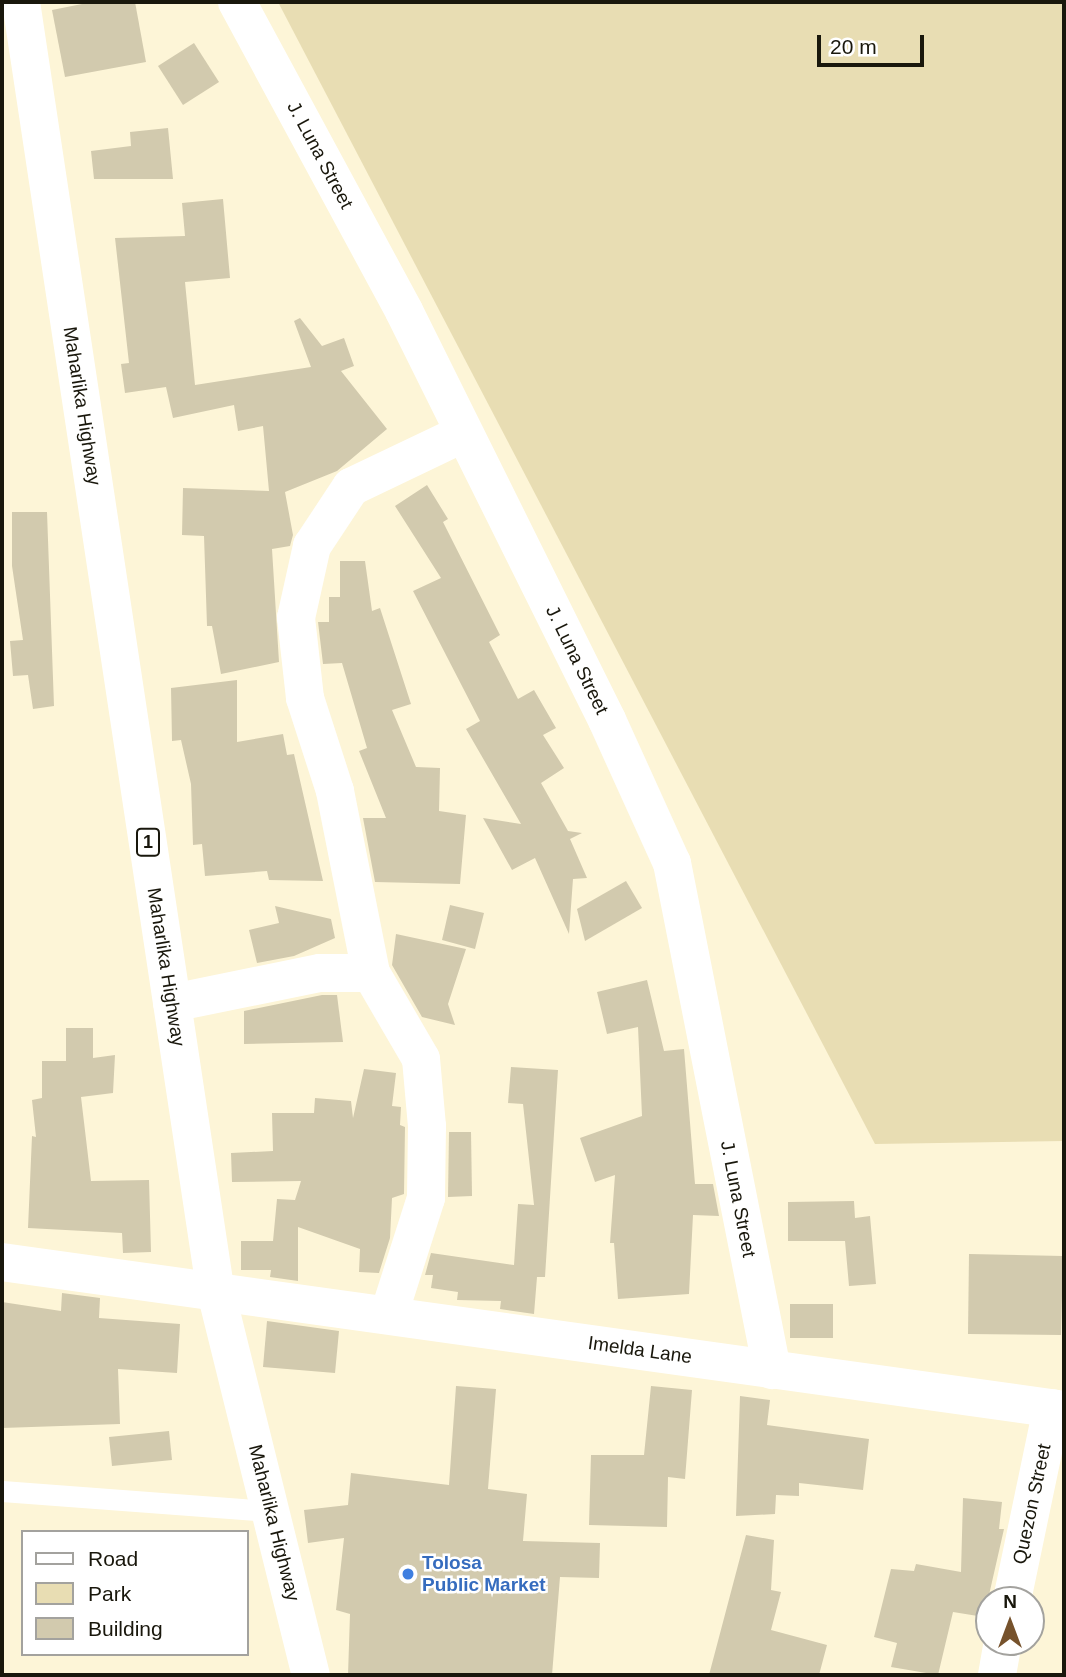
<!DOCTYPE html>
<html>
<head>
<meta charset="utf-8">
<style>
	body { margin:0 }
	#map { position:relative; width:1066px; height:1677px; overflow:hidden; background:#fdf5d7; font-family:Arial,sans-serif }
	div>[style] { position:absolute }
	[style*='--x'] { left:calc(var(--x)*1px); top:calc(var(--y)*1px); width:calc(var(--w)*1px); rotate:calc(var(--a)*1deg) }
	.green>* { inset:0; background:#e8ddb3 }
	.building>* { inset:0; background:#d2caae }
	.service>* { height:21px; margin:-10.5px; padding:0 10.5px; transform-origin:10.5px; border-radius:10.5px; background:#fff }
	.minor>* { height:38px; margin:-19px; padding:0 19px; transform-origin:19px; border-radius:19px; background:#fff }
	.tertiary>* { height:38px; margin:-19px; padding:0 19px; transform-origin:19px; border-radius:19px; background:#fff }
	.trunk>* { height:38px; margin:-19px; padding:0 19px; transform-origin:19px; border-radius:19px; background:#fff }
	.dots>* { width:19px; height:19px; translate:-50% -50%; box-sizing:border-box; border:4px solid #fff; border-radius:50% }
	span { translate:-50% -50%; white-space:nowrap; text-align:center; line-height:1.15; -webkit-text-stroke:5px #fff; paint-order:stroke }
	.shield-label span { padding:2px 5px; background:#fff; border:2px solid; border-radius:5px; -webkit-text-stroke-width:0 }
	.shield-label { font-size:18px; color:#19170c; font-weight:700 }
	.street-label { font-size:19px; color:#19170c }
	.shop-label { font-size:19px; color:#366cbe; font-weight:700 }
	.left { translate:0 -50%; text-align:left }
	.frame { position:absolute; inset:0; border:4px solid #19170c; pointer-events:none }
	.legend { position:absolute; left:21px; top:1530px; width:228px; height:126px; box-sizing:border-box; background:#fff; border:2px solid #a3a29e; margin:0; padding:9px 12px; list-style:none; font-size:21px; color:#19170c }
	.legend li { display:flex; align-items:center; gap:14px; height:35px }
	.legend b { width:35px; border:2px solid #a3a29e }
	.north { position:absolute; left:975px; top:1586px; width:70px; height:70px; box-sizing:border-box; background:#fff; border:2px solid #a3a29e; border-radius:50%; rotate:0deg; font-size:19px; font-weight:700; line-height:28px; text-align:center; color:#19170c }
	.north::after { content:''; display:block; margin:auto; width:24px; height:32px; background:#76522c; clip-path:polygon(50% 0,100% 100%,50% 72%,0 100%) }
	.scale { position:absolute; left:817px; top:35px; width:107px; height:32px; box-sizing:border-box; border:4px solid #19170c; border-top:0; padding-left:9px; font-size:21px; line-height:24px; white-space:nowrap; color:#19170c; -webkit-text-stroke:5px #fff; paint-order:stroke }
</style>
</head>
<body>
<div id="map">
	<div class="green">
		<i style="clip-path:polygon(278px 2px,1064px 2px,1064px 1141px,875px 1144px)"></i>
	</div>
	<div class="building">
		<i style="clip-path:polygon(92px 2px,135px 2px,146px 62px,65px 77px,52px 10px)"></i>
		<i style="clip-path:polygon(194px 43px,219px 82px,183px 105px,158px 66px)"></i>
		<i style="clip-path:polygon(168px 128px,173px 179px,94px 179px,91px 151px,131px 146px,130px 132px)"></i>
		<i style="clip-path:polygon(223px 199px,230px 278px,185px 282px,195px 385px,311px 367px,294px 321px,300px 318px,322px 346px,344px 338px,354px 366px,341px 371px,387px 429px,337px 471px,285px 492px,293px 535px,290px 546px,272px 549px,279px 662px,221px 674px,212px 626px,207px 626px,204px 536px,182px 535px,183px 488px,269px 491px,263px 426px,238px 431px,234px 405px,173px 418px,166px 387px,125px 393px,121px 364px,129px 363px,115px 238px,185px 236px,182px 203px)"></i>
		<i style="clip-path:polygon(427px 485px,448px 519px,443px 522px,500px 635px,489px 642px,518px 699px,534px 690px,556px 728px,543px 735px,564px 768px,541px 783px,568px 831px,582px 833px,570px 839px,587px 878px,573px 879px,569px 934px,535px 858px,512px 870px,483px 818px,521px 824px,466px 729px,480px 721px,413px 591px,441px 578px,395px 506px)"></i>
		<i style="clip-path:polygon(12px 512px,47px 512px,54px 706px,33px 709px,28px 675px,13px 676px,10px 641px,23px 640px,12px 566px)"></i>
		<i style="clip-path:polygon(340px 561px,365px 561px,372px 611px,380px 608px,411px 704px,392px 710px,416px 767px,440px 768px,439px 811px,466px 815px,460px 884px,375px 882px,363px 818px,386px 818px,359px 751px,367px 748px,342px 663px,323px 664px,318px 622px,329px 622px,329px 597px,340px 597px)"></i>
		<i style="clip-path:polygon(237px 680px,237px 742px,283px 734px,287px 755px,294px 754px,323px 881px,269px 880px,267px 871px,205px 876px,202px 844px,193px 845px,191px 784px,181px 740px,172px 741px,171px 688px)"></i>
		<i style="clip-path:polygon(626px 881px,642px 908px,585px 941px,577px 909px)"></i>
		<i style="clip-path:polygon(450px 905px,484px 913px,475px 949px,442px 940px)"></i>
		<i style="clip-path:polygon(275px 906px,331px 919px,335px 938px,294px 956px,257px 963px,249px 930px,279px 923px)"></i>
		<i style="clip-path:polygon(396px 934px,466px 949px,448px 1004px,455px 1025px,422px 1017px,392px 965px)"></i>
		<i style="clip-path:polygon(647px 980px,664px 1051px,684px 1049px,695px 1184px,713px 1184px,719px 1216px,693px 1215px,689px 1294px,618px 1299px,614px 1243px,610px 1243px,615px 1175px,595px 1182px,580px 1138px,642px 1116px,638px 1027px,607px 1034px,597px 992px)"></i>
		<i style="clip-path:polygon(322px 995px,337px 995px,343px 1042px,244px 1044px,244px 1011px)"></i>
		<i style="clip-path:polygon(66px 1028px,93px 1028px,93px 1058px,115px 1055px,113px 1093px,81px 1097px,91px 1181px,149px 1180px,151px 1252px,123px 1253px,122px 1233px,28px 1228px,32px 1136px,36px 1137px,32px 1100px,42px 1098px,42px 1061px,66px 1061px)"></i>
		<i style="clip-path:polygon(511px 1067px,558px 1070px,545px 1277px,537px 1277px,534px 1314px,500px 1309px,501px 1301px,457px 1300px,458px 1292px,431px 1288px,433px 1275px,425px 1275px,431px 1253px,514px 1265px,518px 1204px,534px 1205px,523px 1104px,508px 1103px)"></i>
		<i style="clip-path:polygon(364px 1069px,396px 1073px,392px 1106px,401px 1107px,400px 1125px,405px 1127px,404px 1194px,392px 1198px,390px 1238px,379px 1273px,359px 1272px,360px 1249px,298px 1227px,298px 1281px,270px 1277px,271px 1270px,241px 1270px,241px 1241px,273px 1241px,277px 1199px,295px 1200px,301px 1181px,232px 1182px,231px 1153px,273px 1151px,272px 1113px,314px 1113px,315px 1098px,351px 1101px,353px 1118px)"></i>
		<i style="clip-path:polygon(449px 1132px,471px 1132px,472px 1196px,448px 1197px)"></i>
		<i style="clip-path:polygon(854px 1201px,855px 1218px,870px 1216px,876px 1284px,849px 1286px,845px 1241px,788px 1241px,788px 1202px)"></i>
		<i style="clip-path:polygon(969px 1254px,1063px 1256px,1061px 1335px,968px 1334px)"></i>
		<i style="clip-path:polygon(62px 1293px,100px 1298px,99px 1318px,180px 1324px,177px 1373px,118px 1369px,120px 1424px,2px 1428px,2px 1302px,61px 1311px)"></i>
		<i style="clip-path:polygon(790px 1304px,833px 1304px,833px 1338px,790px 1338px)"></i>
		<i style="clip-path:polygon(267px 1321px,339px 1331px,335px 1373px,263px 1367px)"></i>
		<i style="clip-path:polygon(456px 1386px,496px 1389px,488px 1489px,527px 1494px,523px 1541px,600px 1543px,599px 1578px,560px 1577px,552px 1675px,348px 1675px,350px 1614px,336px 1610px,344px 1538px,308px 1543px,304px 1510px,348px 1505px,351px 1473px,449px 1485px)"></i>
		<i style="clip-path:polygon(651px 1386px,692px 1390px,685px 1479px,668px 1477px,667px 1527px,589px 1525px,591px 1455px,644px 1455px)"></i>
		<i style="clip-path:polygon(740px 1396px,770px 1400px,767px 1425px,869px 1439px,863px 1490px,799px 1483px,799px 1496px,776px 1495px,775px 1514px,736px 1516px)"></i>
		<i style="clip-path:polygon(169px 1431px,172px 1460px,112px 1466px,109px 1437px)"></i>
		<i style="clip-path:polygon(963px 1498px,1002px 1502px,999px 1529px,1004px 1529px,984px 1617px,953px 1612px,938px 1675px,891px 1667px,897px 1643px,874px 1637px,891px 1569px,914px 1571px,916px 1564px,961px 1572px)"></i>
		<i style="clip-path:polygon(746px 1535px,774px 1540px,771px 1590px,781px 1592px,771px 1630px,827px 1645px,819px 1675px,709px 1675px)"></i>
	</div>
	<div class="service">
		<i style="--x:2;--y:1491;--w:270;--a:4.3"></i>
	</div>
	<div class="minor">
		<i style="--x:237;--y:2;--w:351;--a:61.6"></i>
		<i style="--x:404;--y:311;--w:457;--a:63.6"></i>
		<i style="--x:607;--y:720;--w:157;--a:65.6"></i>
		<i style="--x:672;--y:863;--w:517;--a:78.84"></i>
		<i style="--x:371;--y:973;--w:186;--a:-101.2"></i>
		<i style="--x:335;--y:791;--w:98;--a:-107.9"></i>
		<i style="--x:305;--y:698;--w:81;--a:-96.4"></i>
		<i style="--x:296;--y:618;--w:74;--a:-77.5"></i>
		<i style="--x:312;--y:546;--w:71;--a:-56.5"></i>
		<i style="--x:351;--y:487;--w:125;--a:-25.5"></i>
		<i style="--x:172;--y:1003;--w:151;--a:-11.5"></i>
		<i style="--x:320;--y:973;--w:51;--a:0"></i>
		<i style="--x:371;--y:973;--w:99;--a:59.8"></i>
		<i style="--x:421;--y:1059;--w:67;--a:84.9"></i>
		<i style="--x:427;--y:1126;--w:72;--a:90.8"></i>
		<i style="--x:426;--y:1198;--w:122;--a:107.7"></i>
		<i style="--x:1012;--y:1600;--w:196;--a:-78.2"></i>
		<i style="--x:997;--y:1675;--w:34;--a:-80"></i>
	</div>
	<div class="tertiary">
		<i style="--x:2;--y:1262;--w:1072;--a:7.93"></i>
	</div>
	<div class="trunk">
		<i style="--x:21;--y:2;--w:1301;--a:81.42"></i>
		<i style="--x:215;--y:1288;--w:399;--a:76.1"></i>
	</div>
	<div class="dots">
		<i style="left:408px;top:1574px;background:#3f7fe0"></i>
	</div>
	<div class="shield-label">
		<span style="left:148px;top:842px">1</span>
	</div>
	<div class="street-label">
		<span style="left:320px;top:155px;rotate:62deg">J. Luna Street</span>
		<span style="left:82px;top:406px;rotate:81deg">Maharlika Highway</span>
		<span style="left:577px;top:660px;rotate:64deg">J. Luna Street</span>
		<span style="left:166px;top:967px;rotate:81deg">Maharlika Highway</span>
		<span style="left:738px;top:1199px;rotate:79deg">J. Luna Street</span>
		<span style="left:640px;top:1350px;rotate:8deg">Imelda Lane</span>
		<span style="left:1032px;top:1504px;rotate:-78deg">Quezon Street</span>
		<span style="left:274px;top:1523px;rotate:76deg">Maharlika Highway</span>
	</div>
	<div class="shop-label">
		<span class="left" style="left:422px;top:1574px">Tolosa<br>Public Market</span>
	</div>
	<div class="frame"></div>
	<ul class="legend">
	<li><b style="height:9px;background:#fff"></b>Road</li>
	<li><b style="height:19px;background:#e8ddb3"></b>Park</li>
	<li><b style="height:19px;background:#d2caae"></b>Building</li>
	</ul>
	<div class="north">N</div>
	<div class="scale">20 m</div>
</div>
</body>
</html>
